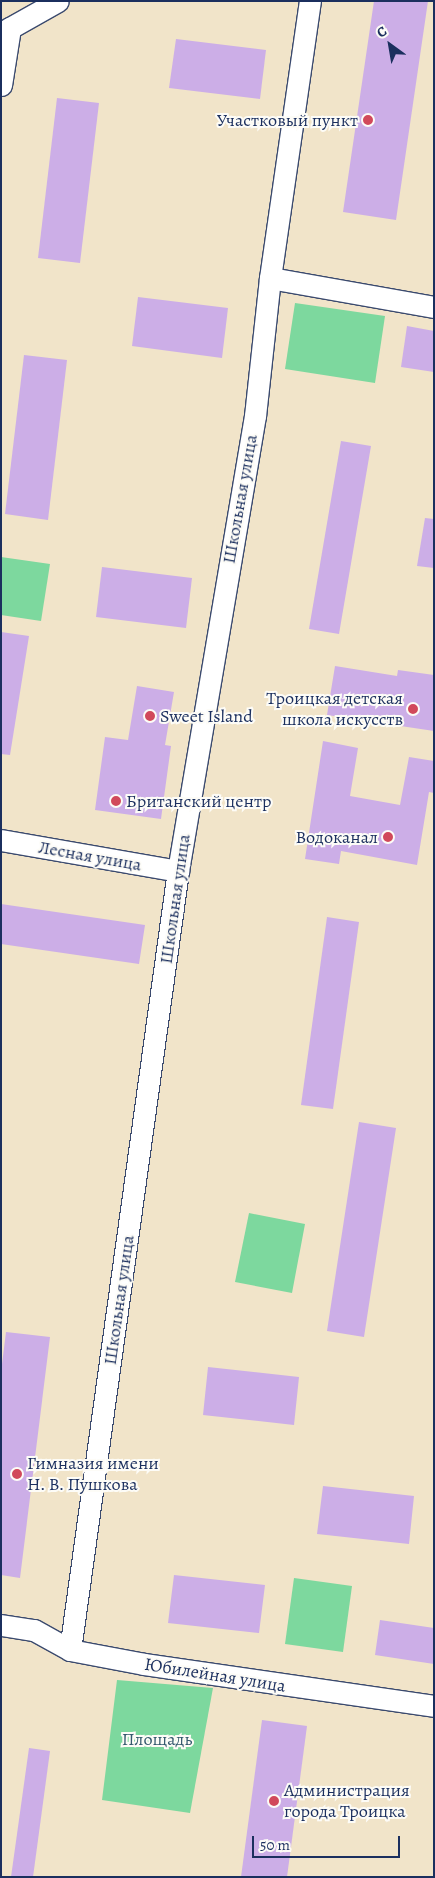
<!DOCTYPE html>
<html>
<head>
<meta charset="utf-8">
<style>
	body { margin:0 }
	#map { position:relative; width:435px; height:1878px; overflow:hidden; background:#f1e4c9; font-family:Alegreya,serif }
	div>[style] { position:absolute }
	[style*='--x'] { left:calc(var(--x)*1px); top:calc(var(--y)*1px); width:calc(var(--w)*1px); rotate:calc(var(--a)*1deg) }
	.green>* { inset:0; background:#7dd89e }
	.building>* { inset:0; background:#ccaee7 }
	.roads { filter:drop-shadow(1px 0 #3b4a6e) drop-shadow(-1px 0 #3b4a6e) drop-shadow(0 1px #3b4a6e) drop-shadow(0 -1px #3b4a6e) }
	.street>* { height:21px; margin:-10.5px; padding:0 10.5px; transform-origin:10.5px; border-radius:10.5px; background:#fff }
	.dots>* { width:14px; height:14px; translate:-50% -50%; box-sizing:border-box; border:2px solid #fdfcf7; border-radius:50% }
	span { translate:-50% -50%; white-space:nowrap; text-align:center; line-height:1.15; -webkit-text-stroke:4px #fdfcf7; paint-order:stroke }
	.poi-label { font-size:18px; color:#1b2f5e }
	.right { translate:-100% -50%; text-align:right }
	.left { translate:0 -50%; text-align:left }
	.street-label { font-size:18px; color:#1b2f5e }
	.park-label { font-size:18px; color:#34596e }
	.frame { position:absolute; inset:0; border:2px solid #1b2f5e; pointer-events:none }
	.north { position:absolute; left:365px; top:20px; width:50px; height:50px; -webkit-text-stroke:4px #fdfcf7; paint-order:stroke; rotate:328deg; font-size:14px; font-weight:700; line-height:20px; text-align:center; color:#1b2f5e }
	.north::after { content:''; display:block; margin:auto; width:18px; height:22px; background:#1b2f5e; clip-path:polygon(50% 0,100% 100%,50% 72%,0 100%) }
	.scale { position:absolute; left:252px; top:1836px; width:148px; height:22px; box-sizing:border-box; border:2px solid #1b2f5e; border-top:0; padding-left:6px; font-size:15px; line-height:18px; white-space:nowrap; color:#1b2f5e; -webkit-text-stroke:4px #fdfcf7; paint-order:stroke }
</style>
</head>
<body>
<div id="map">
	<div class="green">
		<i style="clip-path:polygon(295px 303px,385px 316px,375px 383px,285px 369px)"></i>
		<i style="clip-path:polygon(1px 557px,50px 564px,41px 621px,1px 615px)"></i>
		<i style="clip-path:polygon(249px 1213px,305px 1224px,292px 1293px,235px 1282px)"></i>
		<i style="clip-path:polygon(294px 1578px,352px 1586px,343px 1652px,285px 1644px)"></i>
		<i style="clip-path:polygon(117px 1680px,213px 1688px,190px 1813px,102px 1800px)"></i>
	</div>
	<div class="building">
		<i style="clip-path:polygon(374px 1px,428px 1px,396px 220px,343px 212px)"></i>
		<i style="clip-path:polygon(176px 39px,266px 50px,260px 99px,169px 88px)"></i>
		<i style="clip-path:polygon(57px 98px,99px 103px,80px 263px,38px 258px)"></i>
		<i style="clip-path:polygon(138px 297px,228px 308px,222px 358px,132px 346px)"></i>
		<i style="clip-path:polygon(407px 326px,434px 331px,434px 372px,401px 367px)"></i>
		<i style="clip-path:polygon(24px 355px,67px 360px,48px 520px,5px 514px)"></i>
		<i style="clip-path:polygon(341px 441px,371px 446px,339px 634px,309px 629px)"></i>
		<i style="clip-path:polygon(425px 518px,434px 519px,434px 568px,417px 566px)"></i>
		<i style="clip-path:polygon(102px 567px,192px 578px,186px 628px,96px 617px)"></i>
		<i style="clip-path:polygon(1px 632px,29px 636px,10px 755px,1px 754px)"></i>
		<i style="clip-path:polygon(335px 666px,397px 676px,398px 670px,434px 675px,434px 731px,327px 715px)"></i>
		<i style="clip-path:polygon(137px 686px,174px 692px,165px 745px,171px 746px,161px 819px,95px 810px,105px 737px,128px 740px)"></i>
		<i style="clip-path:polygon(323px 741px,358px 748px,350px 796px,400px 805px,409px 757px,434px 761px,434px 793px,429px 792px,417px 865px,341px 851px,339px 864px,305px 859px)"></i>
		<i style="clip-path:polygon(1px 904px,145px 925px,139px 964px,1px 944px)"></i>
		<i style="clip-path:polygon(327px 917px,359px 922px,333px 1109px,301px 1105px)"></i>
		<i style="clip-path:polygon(359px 1122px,396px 1128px,364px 1337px,327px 1331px)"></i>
		<i style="clip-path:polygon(6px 1332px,50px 1337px,20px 1578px,1px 1575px,1px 1372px)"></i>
		<i style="clip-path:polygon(208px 1367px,299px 1377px,294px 1425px,203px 1415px)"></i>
		<i style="clip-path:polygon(323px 1486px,414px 1496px,409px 1544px,317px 1534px)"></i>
		<i style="clip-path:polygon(174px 1575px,265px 1585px,259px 1633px,168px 1623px)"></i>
		<i style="clip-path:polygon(380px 1620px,434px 1628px,434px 1664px,375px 1655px)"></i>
		<i style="clip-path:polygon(262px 1720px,307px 1726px,287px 1877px,241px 1877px)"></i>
		<i style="clip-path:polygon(29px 1748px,50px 1751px,33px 1877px,11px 1877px)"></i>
	</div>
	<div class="roads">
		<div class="street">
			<i style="--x:1;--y:33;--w:65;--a:-29.3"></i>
			<i style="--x:1;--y:85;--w:58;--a:-81"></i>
			<i style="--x:270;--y:278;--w:167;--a:10"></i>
			<i style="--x:1;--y:840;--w:180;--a:9.9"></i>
			<i style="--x:1;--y:1625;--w:33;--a:9"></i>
			<i style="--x:34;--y:1630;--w:41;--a:29.1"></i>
			<i style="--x:70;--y:1650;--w:75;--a:10.7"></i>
			<i style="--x:144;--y:1664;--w:293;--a:8.2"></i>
			<i style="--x:70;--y:1650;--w:786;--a:-82.11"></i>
			<i style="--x:178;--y:871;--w:461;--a:-80.4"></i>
			<i style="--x:255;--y:416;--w:139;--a:-83.8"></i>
			<i style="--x:270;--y:278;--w:280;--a:-81.8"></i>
		</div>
	</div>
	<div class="dots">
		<i style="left:368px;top:120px;background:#d1495b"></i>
		<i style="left:413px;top:709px;background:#d1495b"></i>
		<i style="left:150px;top:716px;background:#d1495b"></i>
		<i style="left:116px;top:801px;background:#d1495b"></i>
		<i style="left:388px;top:837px;background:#d1495b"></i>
		<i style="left:17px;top:1474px;background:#d1495b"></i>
		<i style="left:274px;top:1801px;background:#d1495b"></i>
	</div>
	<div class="poi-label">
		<span class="right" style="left:358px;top:120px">Участковый пункт</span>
		<span class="right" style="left:403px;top:709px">Троицкая детская<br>школа искусств</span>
		<span class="left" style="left:160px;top:716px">Sweet Island</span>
		<span class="left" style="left:126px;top:801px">Британский центр</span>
		<span class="right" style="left:378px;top:837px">Водоканал</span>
		<span class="left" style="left:27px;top:1474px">Гимназия имени<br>Н. В. Пушкова</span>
		<span class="left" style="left:284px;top:1801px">Администрация<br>города Троицка</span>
	</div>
	<div class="street-label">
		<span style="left:240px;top:499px;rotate:-80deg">Школьная улица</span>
		<span style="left:90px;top:856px;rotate:10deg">Лесная улица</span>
		<span style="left:175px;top:899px;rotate:-82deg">Школьная улица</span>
		<span style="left:119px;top:1300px;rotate:-82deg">Школьная улица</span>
		<span style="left:215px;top:1675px;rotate:9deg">Юбилейная улица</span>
	</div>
	<div class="park-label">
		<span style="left:157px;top:1739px">Площадь</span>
	</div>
	<div class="frame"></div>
	<div class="north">С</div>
	<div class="scale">50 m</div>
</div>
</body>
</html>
